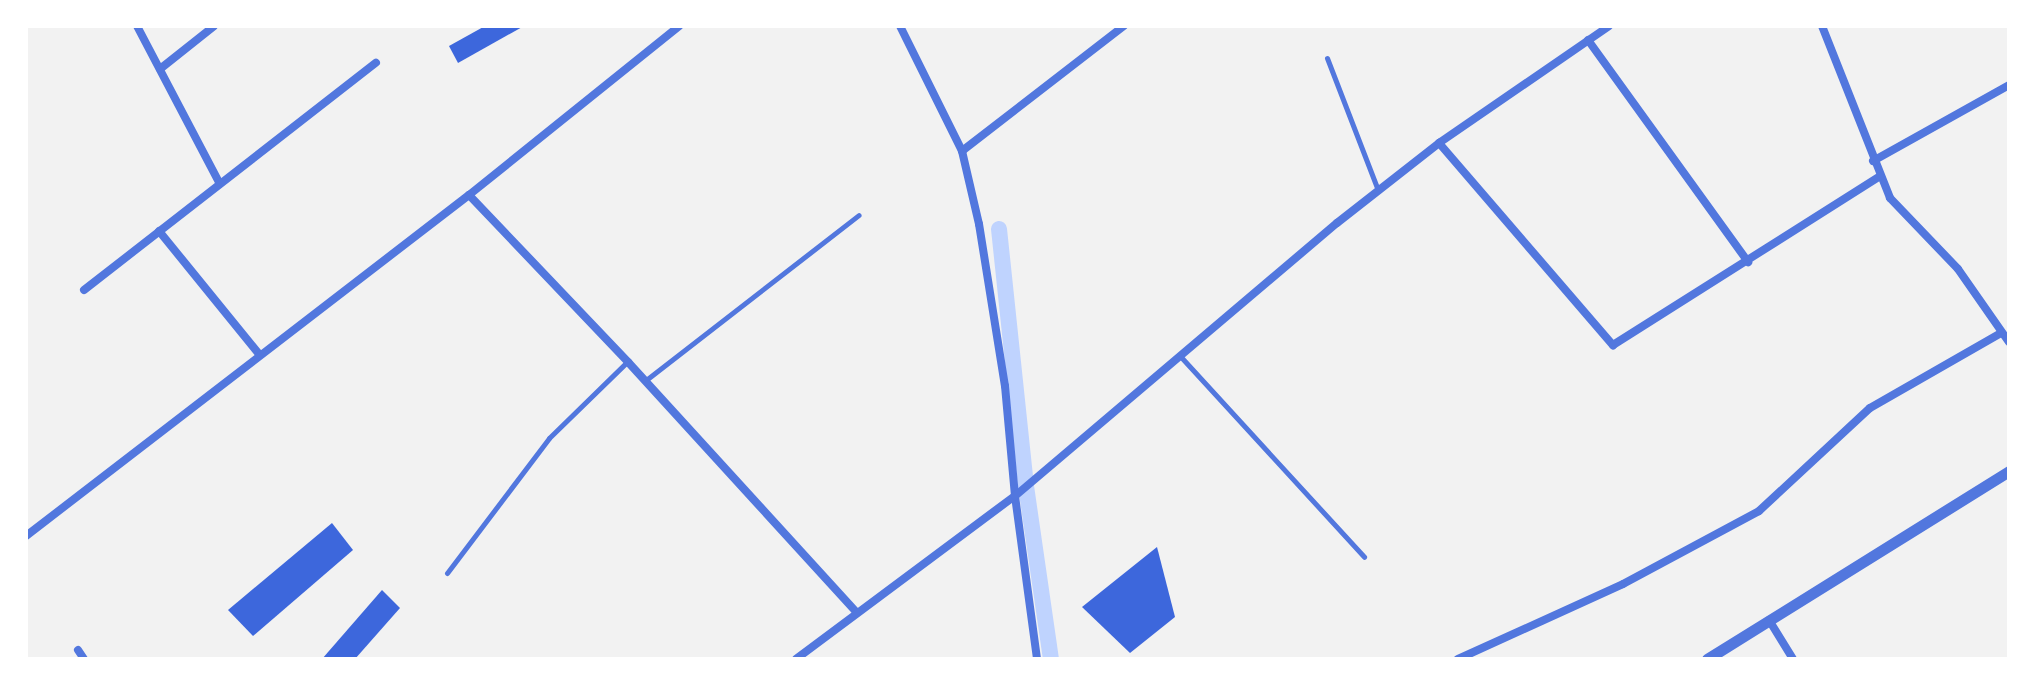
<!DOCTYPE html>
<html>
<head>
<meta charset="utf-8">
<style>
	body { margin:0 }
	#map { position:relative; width:2035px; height:685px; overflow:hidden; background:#f2f2f2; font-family:Overpass,sans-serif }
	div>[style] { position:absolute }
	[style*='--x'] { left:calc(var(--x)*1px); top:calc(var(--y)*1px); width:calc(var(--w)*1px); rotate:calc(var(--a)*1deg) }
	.canal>* { height:16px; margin:-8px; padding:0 8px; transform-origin:8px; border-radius:8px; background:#bfd3fe }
	.building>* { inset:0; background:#3d67dc }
	.service>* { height:5px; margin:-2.5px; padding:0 2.5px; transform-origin:2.5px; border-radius:2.5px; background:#5277de }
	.minor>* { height:8px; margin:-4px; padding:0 4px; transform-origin:4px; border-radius:4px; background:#5277de }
	.tertiary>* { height:11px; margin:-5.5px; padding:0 5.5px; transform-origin:5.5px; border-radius:5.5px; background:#5277de }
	span { translate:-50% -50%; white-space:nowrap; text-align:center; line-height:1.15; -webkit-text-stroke:6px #fff; paint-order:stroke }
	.frame { position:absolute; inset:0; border:28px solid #fff; pointer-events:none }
</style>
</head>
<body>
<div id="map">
	<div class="canal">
		<i style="--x:999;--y:229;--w:258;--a:84"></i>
		<i style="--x:1026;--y:486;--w:175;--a:81.8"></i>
	</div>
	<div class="building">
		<i style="clip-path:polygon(485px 26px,524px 26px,458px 63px,449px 46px)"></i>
		<i style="clip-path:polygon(332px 523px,353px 550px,253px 636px,228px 610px)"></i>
		<i style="clip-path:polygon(1157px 547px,1175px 617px,1130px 653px,1082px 607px)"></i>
		<i style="clip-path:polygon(382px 590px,400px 608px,355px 659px,322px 659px)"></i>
	</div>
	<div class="service">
		<i style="--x:1327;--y:58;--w:142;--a:68.9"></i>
		<i style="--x:1181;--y:357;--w:271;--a:47.5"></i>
		<i style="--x:646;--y:380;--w:269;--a:-37.8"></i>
		<i style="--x:447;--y:573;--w:169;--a:-52.9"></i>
		<i style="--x:549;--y:438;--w:109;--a:-44.3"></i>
	</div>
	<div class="minor">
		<i style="--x:137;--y:26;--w:178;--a:62.3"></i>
		<i style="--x:900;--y:26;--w:140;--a:63.6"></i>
		<i style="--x:962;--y:151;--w:75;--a:76.9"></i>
		<i style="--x:979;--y:224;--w:164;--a:80.9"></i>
		<i style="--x:1005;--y:386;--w:110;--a:84.8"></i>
		<i style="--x:1015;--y:496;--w:164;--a:82.3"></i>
		<i style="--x:1822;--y:26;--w:185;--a:68.4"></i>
		<i style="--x:1890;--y:198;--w:98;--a:46.2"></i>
		<i style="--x:1958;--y:269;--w:89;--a:55.1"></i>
		<i style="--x:1588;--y:40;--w:274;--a:54.2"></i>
		<i style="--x:160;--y:69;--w:69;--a:-38.5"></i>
		<i style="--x:1439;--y:143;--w:267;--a:49.3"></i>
		<i style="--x:1613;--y:345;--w:315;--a:-32.3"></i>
		<i style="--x:962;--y:151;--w:205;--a:-37.7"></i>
		<i style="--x:1873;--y:161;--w:156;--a:-29.2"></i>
		<i style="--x:469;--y:195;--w:231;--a:46.4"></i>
		<i style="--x:628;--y:362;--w:338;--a:47.6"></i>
		<i style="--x:159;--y:231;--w:159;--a:50.9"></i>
		<i style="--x:84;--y:290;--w:370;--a:-37.9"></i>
		<i style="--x:26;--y:536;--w:559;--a:-37.59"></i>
		<i style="--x:469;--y:195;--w:270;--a:-38.8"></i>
		<i style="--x:1769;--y:620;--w:46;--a:58.4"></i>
		<i style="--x:78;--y:650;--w:11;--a:56"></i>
		<i style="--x:796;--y:659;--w:273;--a:-36.7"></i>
		<i style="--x:1015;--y:496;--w:422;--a:-40.3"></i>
		<i style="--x:1337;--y:223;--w:130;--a:-38.1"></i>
		<i style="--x:1439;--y:143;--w:206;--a:-34.5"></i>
		<i style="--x:1458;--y:659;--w:181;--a:-24.4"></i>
		<i style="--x:1623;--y:584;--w:154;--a:-28.2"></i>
		<i style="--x:1759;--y:511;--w:151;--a:-42.9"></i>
		<i style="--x:1870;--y:408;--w:151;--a:-29.8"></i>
	</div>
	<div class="tertiary">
		<i style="--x:1707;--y:659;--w:356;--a:-31.9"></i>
	</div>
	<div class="frame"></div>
</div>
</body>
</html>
